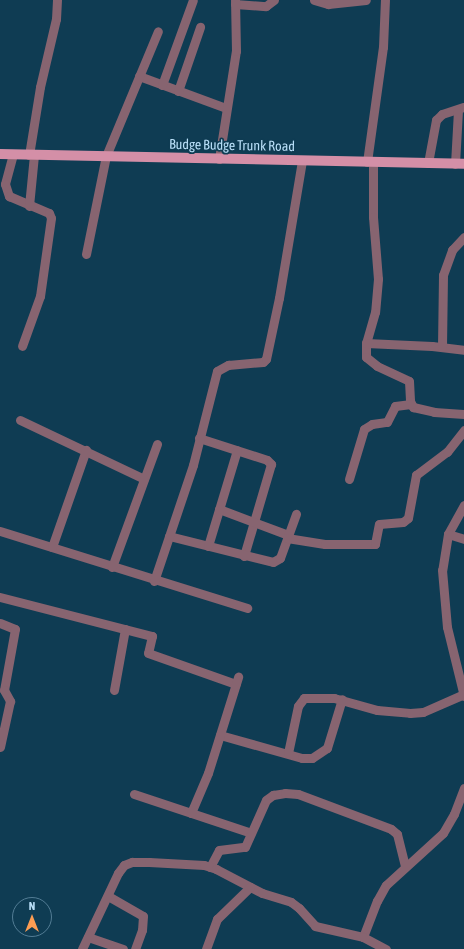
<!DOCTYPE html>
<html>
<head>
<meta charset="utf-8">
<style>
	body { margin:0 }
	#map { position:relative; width:464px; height:949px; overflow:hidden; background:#0f3c53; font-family:"Asap Condensed",sans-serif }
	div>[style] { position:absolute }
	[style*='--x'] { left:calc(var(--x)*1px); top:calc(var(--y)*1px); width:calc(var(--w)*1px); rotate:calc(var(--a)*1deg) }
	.minor>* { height:9px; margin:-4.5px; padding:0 4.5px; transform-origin:4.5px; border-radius:4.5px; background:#876470 }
	.major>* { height:10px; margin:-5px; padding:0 5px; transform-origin:5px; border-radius:5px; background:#d48fa7 }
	span { translate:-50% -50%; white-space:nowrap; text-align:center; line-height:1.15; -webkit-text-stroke:3.5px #0f3c53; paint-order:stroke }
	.street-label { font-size:14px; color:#b8def7 }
	.north { position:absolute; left:12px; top:897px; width:40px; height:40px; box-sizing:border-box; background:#0f3c53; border:1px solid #537d95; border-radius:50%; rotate:0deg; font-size:11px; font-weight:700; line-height:16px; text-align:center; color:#b8def7 }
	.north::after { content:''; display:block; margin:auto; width:14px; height:18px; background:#fc9d53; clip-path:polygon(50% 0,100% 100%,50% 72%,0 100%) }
</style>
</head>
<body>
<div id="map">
	<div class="minor">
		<i style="--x:314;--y:0;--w:15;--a:16"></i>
		<i style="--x:328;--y:4;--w:38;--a:-6"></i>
		<i style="--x:235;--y:4;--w:31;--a:4"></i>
		<i style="--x:266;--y:6;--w:10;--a:-37"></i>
		<i style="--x:139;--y:76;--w:93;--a:20.2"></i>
		<i style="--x:162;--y:85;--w:90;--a:-70"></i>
		<i style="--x:178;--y:91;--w:68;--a:-71"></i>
		<i style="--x:13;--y:154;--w:31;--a:105"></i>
		<i style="--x:5;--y:184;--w:13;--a:72"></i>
		<i style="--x:9;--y:196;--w:43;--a:23"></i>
		<i style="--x:49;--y:213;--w:5;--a:68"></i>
		<i style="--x:51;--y:218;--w:79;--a:98"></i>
		<i style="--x:40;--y:296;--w:53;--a:109.8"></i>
		<i style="--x:29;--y:155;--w:69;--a:-80.8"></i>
		<i style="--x:40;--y:87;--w:70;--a:-76.8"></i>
		<i style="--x:56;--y:19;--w:19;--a:-87"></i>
		<i style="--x:219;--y:159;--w:109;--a:-81.1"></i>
		<i style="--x:236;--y:51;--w:51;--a:-91.1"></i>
		<i style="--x:367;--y:162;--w:116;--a:-82.1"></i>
		<i style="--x:383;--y:47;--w:47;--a:-87.6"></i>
		<i style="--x:373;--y:162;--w:55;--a:90"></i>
		<i style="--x:373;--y:217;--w:62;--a:85.4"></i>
		<i style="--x:378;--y:279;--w:33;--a:95"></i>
		<i style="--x:375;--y:312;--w:32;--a:106"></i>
		<i style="--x:366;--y:343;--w:14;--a:90"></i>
		<i style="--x:366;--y:357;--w:14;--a:39"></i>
		<i style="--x:377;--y:366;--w:35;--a:25"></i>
		<i style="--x:409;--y:381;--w:20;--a:87"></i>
		<i style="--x:410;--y:401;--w:7;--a:63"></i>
		<i style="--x:413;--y:407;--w:22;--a:13"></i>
		<i style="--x:434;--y:412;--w:30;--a:4"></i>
		<i style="--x:428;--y:163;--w:44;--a:-79.5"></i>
		<i style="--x:436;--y:120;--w:8;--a:-45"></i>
		<i style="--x:442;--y:114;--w:23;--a:-18"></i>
		<i style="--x:455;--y:164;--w:54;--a:-86.8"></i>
		<i style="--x:29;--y:206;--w:51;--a:-84.4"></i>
		<i style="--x:86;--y:254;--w:100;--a:-78.5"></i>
		<i style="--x:106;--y:156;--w:135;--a:-67.4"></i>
		<i style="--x:366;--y:343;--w:66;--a:2.6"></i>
		<i style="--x:432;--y:346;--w:32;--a:7"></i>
		<i style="--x:442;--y:347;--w:72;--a:-89.2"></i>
		<i style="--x:443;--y:275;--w:27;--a:-70"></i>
		<i style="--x:452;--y:250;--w:18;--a:-47"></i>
		<i style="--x:20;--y:420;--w:137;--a:25.4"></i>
		<i style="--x:199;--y:438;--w:71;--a:17.9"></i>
		<i style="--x:267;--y:460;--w:6;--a:45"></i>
		<i style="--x:271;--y:464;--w:96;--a:106.4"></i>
		<i style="--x:349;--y:479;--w:52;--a:-73.3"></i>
		<i style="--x:364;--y:429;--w:9;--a:-32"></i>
		<i style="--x:372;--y:424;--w:15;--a:-8"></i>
		<i style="--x:387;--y:422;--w:18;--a:-63"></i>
		<i style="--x:395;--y:406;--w:16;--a:-7"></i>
		<i style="--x:464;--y:505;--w:33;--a:119"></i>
		<i style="--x:448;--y:534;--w:36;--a:99"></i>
		<i style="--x:442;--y:570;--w:57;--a:85"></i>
		<i style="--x:447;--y:627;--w:71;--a:76.2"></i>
		<i style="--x:219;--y:509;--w:74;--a:20.6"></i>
		<i style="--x:0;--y:531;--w:259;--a:17.3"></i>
		<i style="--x:448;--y:534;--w:17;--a:17"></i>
		<i style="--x:169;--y:536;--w:107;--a:14"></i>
		<i style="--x:273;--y:562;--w:8;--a:-30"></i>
		<i style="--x:280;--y:558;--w:47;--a:-70"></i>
		<i style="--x:287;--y:538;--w:38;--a:9"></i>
		<i style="--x:325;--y:544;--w:50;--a:0"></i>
		<i style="--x:375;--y:544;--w:20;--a:-79"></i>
		<i style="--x:379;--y:524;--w:24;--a:-5"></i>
		<i style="--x:403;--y:522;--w:6;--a:-39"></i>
		<i style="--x:408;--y:518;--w:44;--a:-79.5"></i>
		<i style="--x:416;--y:475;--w:39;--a:-37"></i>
		<i style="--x:447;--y:452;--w:28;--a:-52"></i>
		<i style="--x:208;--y:546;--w:100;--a:-73.2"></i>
		<i style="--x:52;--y:547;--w:103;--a:-70.7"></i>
		<i style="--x:112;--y:567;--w:131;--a:-69.9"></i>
		<i style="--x:154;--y:581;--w:122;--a:-71.4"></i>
		<i style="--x:193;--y:465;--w:97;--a:-75.7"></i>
		<i style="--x:217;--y:371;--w:13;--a:-29"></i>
		<i style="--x:228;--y:365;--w:35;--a:-5"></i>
		<i style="--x:263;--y:362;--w:4;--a:-45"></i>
		<i style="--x:266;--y:359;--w:62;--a:-78"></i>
		<i style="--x:279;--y:298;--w:139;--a:-80.5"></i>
		<i style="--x:0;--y:597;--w:157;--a:14.4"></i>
		<i style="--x:152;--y:636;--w:17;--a:103"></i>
		<i style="--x:148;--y:653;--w:93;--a:19.4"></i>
		<i style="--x:0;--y:623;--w:16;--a:22"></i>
		<i style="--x:15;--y:629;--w:62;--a:100.2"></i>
		<i style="--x:4;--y:690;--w:13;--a:61"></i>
		<i style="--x:10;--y:701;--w:47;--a:102.3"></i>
		<i style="--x:114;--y:690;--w:62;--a:-79.8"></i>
		<i style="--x:220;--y:735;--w:85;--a:15.7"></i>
		<i style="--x:302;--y:758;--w:10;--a:0"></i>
		<i style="--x:312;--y:758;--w:18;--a:-34"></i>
		<i style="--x:327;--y:748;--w:51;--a:-73"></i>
		<i style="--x:288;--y:753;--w:48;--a:-78"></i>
		<i style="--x:298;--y:706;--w:10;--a:-53"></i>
		<i style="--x:304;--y:698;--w:30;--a:0"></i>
		<i style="--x:334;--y:698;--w:45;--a:15.6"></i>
		<i style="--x:377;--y:710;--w:33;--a:5"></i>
		<i style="--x:410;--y:713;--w:13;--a:-4"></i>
		<i style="--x:423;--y:712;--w:45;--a:-23.7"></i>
		<i style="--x:134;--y:794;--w:123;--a:18.4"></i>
		<i style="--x:191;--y:813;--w:43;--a:-67"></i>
		<i style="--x:208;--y:773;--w:101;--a:-72.6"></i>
		<i style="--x:210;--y:867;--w:19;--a:-62"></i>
		<i style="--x:219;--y:850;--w:26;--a:-7"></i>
		<i style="--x:245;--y:847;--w:51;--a:-65.9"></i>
		<i style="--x:266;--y:800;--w:9;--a:-36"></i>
		<i style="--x:273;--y:795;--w:12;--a:-9"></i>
		<i style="--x:285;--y:793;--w:13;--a:4"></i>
		<i style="--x:298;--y:794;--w:99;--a:20.6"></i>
		<i style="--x:391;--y:829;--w:8;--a:40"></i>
		<i style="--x:397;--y:834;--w:33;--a:76"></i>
		<i style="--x:108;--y:896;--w:40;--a:29.7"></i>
		<i style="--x:143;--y:916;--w:14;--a:94"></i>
		<i style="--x:142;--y:930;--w:20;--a:110"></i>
		<i style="--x:88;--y:937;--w:37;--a:19"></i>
		<i style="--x:363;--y:937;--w:39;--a:-69"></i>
		<i style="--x:377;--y:901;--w:18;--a:-61"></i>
		<i style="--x:386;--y:885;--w:77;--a:-42.4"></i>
		<i style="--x:443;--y:833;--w:22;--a:-60"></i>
		<i style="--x:454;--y:814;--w:28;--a:-69"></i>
		<i style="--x:82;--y:949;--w:84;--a:-64.7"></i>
		<i style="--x:118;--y:873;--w:10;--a:-53"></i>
		<i style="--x:124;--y:865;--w:9;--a:-21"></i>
		<i style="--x:132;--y:862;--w:17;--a:0"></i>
		<i style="--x:149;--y:862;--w:55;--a:3.1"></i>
		<i style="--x:204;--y:865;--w:13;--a:18"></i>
		<i style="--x:216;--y:869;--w:52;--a:27.6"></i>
		<i style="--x:262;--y:893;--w:30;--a:17"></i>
		<i style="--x:291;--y:902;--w:10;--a:37"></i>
		<i style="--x:299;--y:908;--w:24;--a:48"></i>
		<i style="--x:315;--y:926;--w:49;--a:12.9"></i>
		<i style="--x:363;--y:937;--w:26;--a:28"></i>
		<i style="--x:206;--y:949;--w:32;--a:-70"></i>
		<i style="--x:217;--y:919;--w:46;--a:-44.1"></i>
	</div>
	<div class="major">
		<i style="--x:0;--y:154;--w:464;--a:1.2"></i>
	</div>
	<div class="street-label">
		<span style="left:232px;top:145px;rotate:1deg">Budge Budge Trunk Road</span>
	</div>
	<div class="north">N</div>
</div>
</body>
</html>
